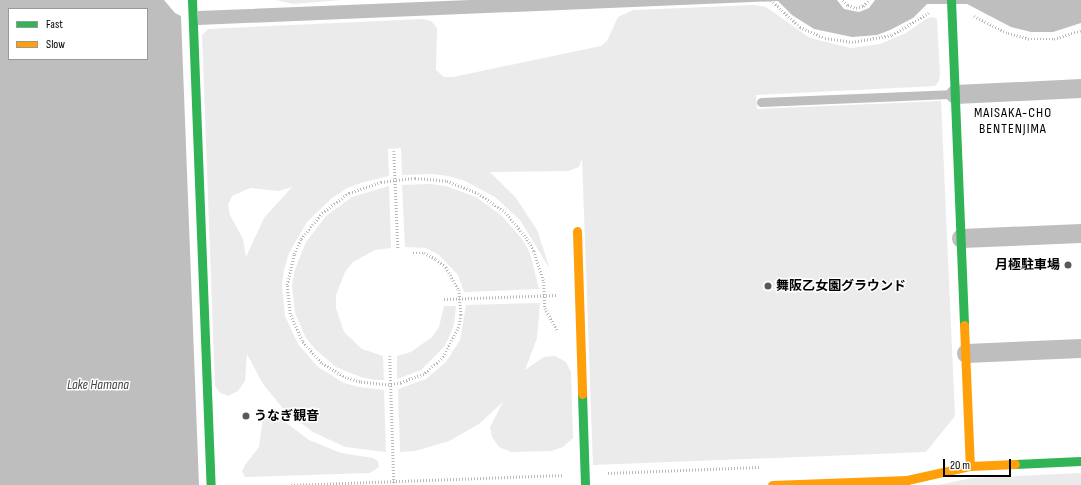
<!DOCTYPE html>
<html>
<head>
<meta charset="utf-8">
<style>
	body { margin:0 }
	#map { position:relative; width:1081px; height:485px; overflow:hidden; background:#fff; font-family:"Sofia Sans Condensed","Noto Sans JP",sans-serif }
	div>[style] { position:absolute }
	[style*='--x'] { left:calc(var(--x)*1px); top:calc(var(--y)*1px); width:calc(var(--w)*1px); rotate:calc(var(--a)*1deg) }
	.green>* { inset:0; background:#ebebeb }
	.water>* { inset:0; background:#bebebe }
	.path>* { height:2.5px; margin-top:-1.25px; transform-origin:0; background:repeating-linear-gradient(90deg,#b9b9b9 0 1px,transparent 0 3px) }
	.lane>* { height:9px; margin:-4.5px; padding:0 4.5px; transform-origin:4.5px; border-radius:4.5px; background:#bebebe }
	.street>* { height:19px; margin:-9.5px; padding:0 9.5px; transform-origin:9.5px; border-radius:9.5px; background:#bebebe }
	.fast>* { height:9px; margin:-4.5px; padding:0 4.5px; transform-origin:4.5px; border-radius:4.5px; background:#30b455 }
	.slow>* { height:9px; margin:-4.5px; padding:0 4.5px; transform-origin:4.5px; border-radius:4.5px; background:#ff9f0a }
	.dots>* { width:11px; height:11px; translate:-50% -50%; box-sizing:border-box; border:2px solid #fff; border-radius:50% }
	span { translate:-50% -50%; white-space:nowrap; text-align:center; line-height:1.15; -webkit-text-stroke:3px #fff; paint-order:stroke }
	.poi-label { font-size:13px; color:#000; font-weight:700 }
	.right { translate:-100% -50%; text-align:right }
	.left { translate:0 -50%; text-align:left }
	.neighbourhood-label { font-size:14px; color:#000; letter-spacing:1px }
	.water-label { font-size:14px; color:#434343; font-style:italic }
	.legend { position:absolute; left:8px; top:8px; width:140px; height:52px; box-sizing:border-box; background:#fff; border:1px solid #999; margin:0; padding:5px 7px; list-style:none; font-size:12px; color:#000 }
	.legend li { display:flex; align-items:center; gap:8px; height:20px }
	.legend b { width:20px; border:1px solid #999 }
	.scale { position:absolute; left:943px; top:459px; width:68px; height:18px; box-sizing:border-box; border:2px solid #000; border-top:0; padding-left:5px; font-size:12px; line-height:14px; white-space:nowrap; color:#000; -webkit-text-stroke:3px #fff; paint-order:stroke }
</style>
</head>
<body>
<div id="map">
	<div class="green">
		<i style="clip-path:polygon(276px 0,342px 0,293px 4px)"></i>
		<i style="clip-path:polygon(evenodd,755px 5px,766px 7px,810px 38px,851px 48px,880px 44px,906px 33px,926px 19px,932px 17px,937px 19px,940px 74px,939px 81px,935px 86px,756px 95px,757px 109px,941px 101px,955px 416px,926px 452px,593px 465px,582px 158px,579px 167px,568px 171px,490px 172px,516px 198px,537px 230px,550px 269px,520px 220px,495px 197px,465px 181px,448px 176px,432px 174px,402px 175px,401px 148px,388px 149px,389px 176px,364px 182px,347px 188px,332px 198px,307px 222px,289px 253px,284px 270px,282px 285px,285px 316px,298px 344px,318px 367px,344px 383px,359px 387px,384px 390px,386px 452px,345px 447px,313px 432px,285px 411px,263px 384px,247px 354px,245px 381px,238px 391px,228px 396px,220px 393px,215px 386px,202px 35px,208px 29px,423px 19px,431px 21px,437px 28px,436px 70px,444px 77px,453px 77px,601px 46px,607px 41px,618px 17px,633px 10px,755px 5px,292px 187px,264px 218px,246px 257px,243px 239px,230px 215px,228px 205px,232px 196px,250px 188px,279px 191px,292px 187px)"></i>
		<i style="clip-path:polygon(431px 184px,446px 186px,476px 197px,502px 216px,522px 239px,530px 253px,539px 289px,464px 292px,458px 275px,439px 255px,426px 248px,405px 247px,402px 185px)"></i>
		<i style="clip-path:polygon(389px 186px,391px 248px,375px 250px,353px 262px,345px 272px,336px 295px,336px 308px,344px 332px,362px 349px,383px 356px,384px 380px,375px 380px,361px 377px,336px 367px,315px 349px,306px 338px,295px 313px,292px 285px,294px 272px,306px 242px,326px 216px,352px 197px)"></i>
		<i style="clip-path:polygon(540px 303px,537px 338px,525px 370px,544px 357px,555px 356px,566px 362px,571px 372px,573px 438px,563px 447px,551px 451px,511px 452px,499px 447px,492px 437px,490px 427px,503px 402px,479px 424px,449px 441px,415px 451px,400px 452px,398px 389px,426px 379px,446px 362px,460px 340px,466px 305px)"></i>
		<i style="clip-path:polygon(444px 306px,456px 306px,454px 325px,445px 346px,421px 370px,397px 379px,397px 356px,411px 352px,432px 337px,439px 327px)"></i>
		<i style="clip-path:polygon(271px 411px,309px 440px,341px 453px,373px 458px,378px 461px,379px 467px,370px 473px,245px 477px,242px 471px,245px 465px,259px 447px,263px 418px)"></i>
		<i style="clip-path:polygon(1081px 473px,1081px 485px,938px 485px,972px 478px)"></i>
	</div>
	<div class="water">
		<i style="clip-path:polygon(evenodd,0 0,164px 0,175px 13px,181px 16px,199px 485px,0 485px,0 0,9px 9px,147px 9px,147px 59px,9px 59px,9px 9px)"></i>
		<i style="clip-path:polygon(470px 0,837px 0,844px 9px,859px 12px,869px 8px,875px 0,1081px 0,1081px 23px,1053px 32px,1031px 32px,1011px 27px,967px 4px,927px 4px,913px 18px,890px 30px,877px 35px,852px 37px,814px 29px,792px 15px,778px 1px,198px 25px,198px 11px)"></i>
	</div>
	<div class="path">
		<i style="--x:771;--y:0;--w:40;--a:43"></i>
		<i style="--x:800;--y:27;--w:27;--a:24"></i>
		<i style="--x:825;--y:38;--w:27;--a:8"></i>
		<i style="--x:852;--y:42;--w:41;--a:-9.9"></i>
		<i style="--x:892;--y:35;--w:44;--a:-31.2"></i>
		<i style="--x:843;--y:0;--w:7;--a:45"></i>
		<i style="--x:848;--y:5;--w:9;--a:21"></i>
		<i style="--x:856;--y:8;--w:7;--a:-16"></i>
		<i style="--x:863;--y:6;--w:8;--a:-45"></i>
		<i style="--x:974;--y:16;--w:38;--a:27"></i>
		<i style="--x:1008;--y:33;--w:24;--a:15"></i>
		<i style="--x:1031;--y:39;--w:23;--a:0"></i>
		<i style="--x:1054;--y:39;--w:28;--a:-18"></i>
		<i style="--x:394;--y:151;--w:97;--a:87.6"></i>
		<i style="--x:413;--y:253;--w:11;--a:0"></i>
		<i style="--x:424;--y:253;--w:13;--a:27"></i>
		<i style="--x:436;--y:259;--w:13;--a:39"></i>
		<i style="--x:446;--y:267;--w:26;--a:61"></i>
		<i style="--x:459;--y:290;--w:25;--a:85"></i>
		<i style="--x:461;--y:315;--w:12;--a:99"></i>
		<i style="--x:459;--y:327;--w:36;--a:118"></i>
		<i style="--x:442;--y:359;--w:23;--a:140"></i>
		<i style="--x:424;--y:374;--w:25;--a:159"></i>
		<i style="--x:401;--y:383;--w:12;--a:171"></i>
		<i style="--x:389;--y:385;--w:29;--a:-174"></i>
		<i style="--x:360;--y:382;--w:15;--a:-164"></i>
		<i style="--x:346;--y:378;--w:29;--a:-149"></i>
		<i style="--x:321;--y:363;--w:29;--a:-131"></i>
		<i style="--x:302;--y:341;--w:30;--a:-114"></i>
		<i style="--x:290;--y:314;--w:29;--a:-96"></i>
		<i style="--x:287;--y:285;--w:32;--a:-77"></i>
		<i style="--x:294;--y:254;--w:17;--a:-65"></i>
		<i style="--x:301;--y:239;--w:33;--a:-51"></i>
		<i style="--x:322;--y:213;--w:34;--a:-37"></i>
		<i style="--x:349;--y:193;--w:34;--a:-19"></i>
		<i style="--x:381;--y:182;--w:34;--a:-7"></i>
		<i style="--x:415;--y:178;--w:32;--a:5"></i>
		<i style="--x:447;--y:181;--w:33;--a:21"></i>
		<i style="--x:478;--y:193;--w:33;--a:35"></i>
		<i style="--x:505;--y:212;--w:33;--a:50"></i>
		<i style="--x:526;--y:237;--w:16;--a:60"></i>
		<i style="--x:534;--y:251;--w:33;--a:72"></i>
		<i style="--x:544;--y:282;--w:26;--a:88"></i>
		<i style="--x:545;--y:308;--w:25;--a:61"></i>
		<i style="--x:444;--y:299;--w:114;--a:-2"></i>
		<i style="--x:390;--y:356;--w:129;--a:88.2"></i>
		<i style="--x:608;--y:473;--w:151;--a:-2.3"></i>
		<i style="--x:291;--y:485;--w:272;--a:-2.1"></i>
	</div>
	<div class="lane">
		<i style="--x:761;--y:102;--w:194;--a:-2.4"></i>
	</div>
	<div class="street">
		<i style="--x:955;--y:94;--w:126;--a:-2.7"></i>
		<i style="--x:961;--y:238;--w:120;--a:-2.4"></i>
		<i style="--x:966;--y:353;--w:115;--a:-2.5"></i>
	</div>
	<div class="fast">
		<i style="--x:192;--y:0;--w:485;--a:87.8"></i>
		<i style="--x:951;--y:0;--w:325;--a:87.7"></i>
		<i style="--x:582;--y:394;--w:91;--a:88.1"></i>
		<i style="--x:1015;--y:464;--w:66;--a:-2.6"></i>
	</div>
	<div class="slow">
		<i style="--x:577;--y:231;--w:163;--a:88.2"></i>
		<i style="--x:964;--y:325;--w:141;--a:87.6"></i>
		<i style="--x:772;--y:485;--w:135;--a:-2.1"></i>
		<i style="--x:907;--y:480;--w:65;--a:-12.5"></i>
		<i style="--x:970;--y:466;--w:45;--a:-2.5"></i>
	</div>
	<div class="dots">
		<i style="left:1068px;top:265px;background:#595959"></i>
		<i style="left:768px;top:286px;background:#595959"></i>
		<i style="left:246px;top:416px;background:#595959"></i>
	</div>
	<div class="poi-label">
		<span class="right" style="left:1060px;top:265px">月極駐車場</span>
		<span class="left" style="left:776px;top:286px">舞阪乙女園グラウンド</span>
		<span class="left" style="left:254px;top:416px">うなぎ観音</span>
	</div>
	<div class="neighbourhood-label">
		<span style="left:1013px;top:121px">MAISAKA-CHO<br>BENTENJIMA</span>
	</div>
	<div class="water-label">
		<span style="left:98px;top:385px">Lake Hamana</span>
	</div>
	<ul class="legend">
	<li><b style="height:5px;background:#30b455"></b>Fast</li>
	<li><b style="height:5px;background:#ff9f0a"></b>Slow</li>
	</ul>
	<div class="scale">20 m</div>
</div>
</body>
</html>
